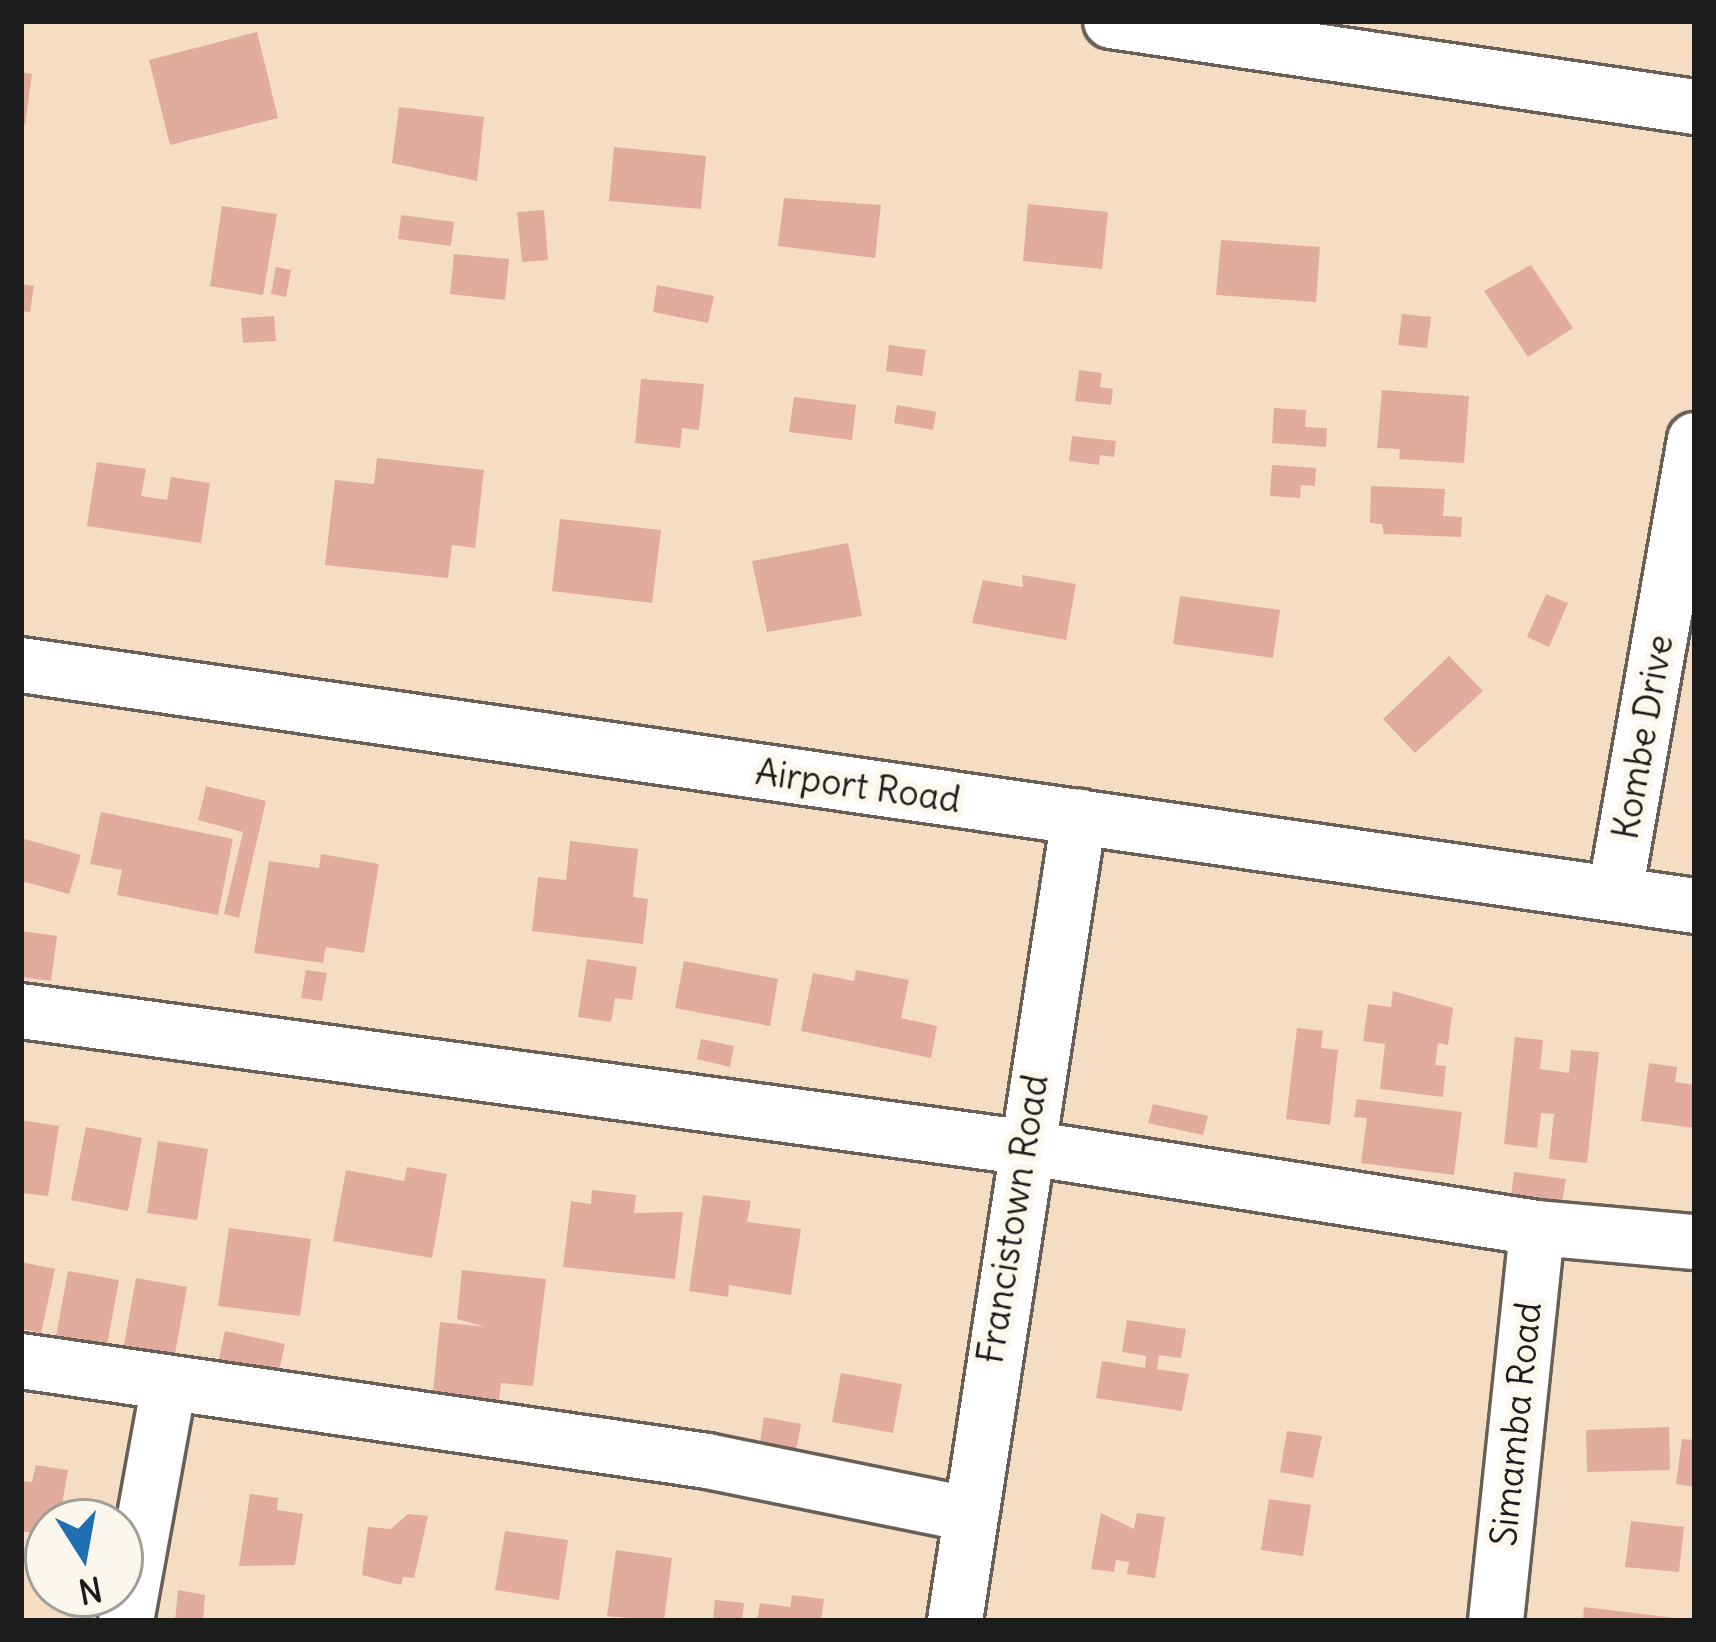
<!DOCTYPE html>
<html>
<head>
<meta charset="utf-8">
<style>
	body { margin:0 }
	#map { position:relative; width:1716px; height:1642px; overflow:hidden; background:#f4ddc2; font-family:Delius,sans-serif }
	div>[style] { position:absolute }
	[style*='--x'] { left:calc(var(--x)*1px); top:calc(var(--y)*1px); width:calc(var(--w)*1px); rotate:calc(var(--a)*1deg) }
	.building>* { inset:0; background:#e1ac9e }
	.roads { filter:drop-shadow(3px 0 #686056) drop-shadow(-3px 0 #686056) drop-shadow(0 3px #686056) drop-shadow(0 -3px #686056) }
	.minor>* { height:54px; margin:-27px; padding:0 27px; transform-origin:27px; border-radius:27px; background:#fff }
	span { translate:-50% -50%; white-space:nowrap; text-align:center; line-height:1.15; -webkit-text-stroke:12px #fbf7ec; paint-order:stroke }
	.street-label { font-size:36px; color:#1c1c1c }
	.frame { position:absolute; inset:0; border:24px solid #1c1c1c; pointer-events:none }
	.north { position:absolute; left:24px; top:1498px; width:120px; height:120px; box-sizing:border-box; background:#fbf7ec; border:3px solid #a29f99; border-radius:50%; rotate:169deg; font-size:33px; font-weight:700; line-height:48px; text-align:center; color:#1c1c1c }
	.north::after { content:''; display:block; margin:auto; width:42px; height:54px; background:#1f6fb2; clip-path:polygon(50% 0,100% 100%,50% 72%,0 100%) }
</style>
</head>
<body>
<div id="map">
	<div class="building">
		<i style="clip-path:polygon(257px 32px,278px 118px,170px 145px,149px 60px)"></i>
		<i style="clip-path:polygon(21px 72px,32px 74px,25px 125px,21px 125px)"></i>
		<i style="clip-path:polygon(399px 107px,484px 117px,477px 181px,392px 163px)"></i>
		<i style="clip-path:polygon(614px 147px,706px 156px,701px 209px,609px 201px)"></i>
		<i style="clip-path:polygon(784px 198px,881px 205px,875px 258px,778px 246px)"></i>
		<i style="clip-path:polygon(1028px 204px,1108px 212px,1102px 269px,1023px 261px)"></i>
		<i style="clip-path:polygon(222px 206px,277px 214px,263px 295px,210px 286px)"></i>
		<i style="clip-path:polygon(544px 210px,548px 260px,522px 262px,517px 212px)"></i>
		<i style="clip-path:polygon(401px 215px,454px 222px,451px 246px,398px 239px)"></i>
		<i style="clip-path:polygon(1221px 240px,1320px 247px,1316px 302px,1216px 295px)"></i>
		<i style="clip-path:polygon(454px 254px,509px 259px,505px 300px,450px 294px)"></i>
		<i style="clip-path:polygon(1531px 265px,1573px 328px,1528px 357px,1484px 291px)"></i>
		<i style="clip-path:polygon(276px 267px,291px 270px,286px 297px,271px 294px)"></i>
		<i style="clip-path:polygon(21px 284px,34px 286px,30px 312px,21px 311px)"></i>
		<i style="clip-path:polygon(657px 285px,714px 296px,708px 323px,653px 312px)"></i>
		<i style="clip-path:polygon(1402px 314px,1431px 317px,1427px 348px,1398px 345px)"></i>
		<i style="clip-path:polygon(274px 316px,276px 341px,243px 343px,241px 318px)"></i>
		<i style="clip-path:polygon(889px 345px,926px 350px,922px 376px,886px 371px)"></i>
		<i style="clip-path:polygon(1079px 370px,1102px 373px,1100px 387px,1113px 389px,1111px 405px,1075px 401px)"></i>
		<i style="clip-path:polygon(641px 379px,704px 384px,699px 430px,682px 428px,680px 448px,635px 443px)"></i>
		<i style="clip-path:polygon(1382px 390px,1469px 396px,1464px 463px,1399px 459px,1400px 449px,1377px 448px)"></i>
		<i style="clip-path:polygon(794px 397px,856px 405px,852px 440px,789px 432px)"></i>
		<i style="clip-path:polygon(897px 405px,936px 412px,933px 430px,894px 423px)"></i>
		<i style="clip-path:polygon(1274px 408px,1306px 410px,1305px 427px,1327px 428px,1326px 447px,1272px 443px)"></i>
		<i style="clip-path:polygon(1072px 436px,1116px 441px,1114px 457px,1100px 455px,1099px 465px,1069px 461px)"></i>
		<i style="clip-path:polygon(377px 458px,484px 470px,475px 548px,452px 545px,448px 578px,325px 565px,335px 480px,374px 484px)"></i>
		<i style="clip-path:polygon(97px 462px,146px 469px,141px 496px,167px 500px,171px 477px,210px 483px,201px 543px,87px 526px)"></i>
		<i style="clip-path:polygon(1272px 465px,1316px 468px,1315px 486px,1301px 485px,1300px 498px,1270px 496px)"></i>
		<i style="clip-path:polygon(1371px 486px,1445px 489px,1443px 516px,1462px 517px,1461px 537px,1384px 534px,1382px 524px,1370px 523px)"></i>
		<i style="clip-path:polygon(560px 519px,661px 530px,652px 603px,552px 591px)"></i>
		<i style="clip-path:polygon(848px 543px,862px 616px,767px 632px,752px 561px)"></i>
		<i style="clip-path:polygon(1022px 575px,1076px 584px,1066px 640px,972px 623px,983px 580px,1023px 587px)"></i>
		<i style="clip-path:polygon(1546px 594px,1568px 603px,1549px 647px,1527px 637px)"></i>
		<i style="clip-path:polygon(1180px 596px,1280px 610px,1273px 658px,1173px 644px)"></i>
		<i style="clip-path:polygon(1449px 656px,1483px 691px,1415px 753px,1383px 719px)"></i>
		<i style="clip-path:polygon(206px 786px,266px 801px,239px 918px,224px 914px,243px 832px,198px 820px)"></i>
		<i style="clip-path:polygon(101px 812px,233px 839px,218px 915px,117px 895px,122px 870px,90px 864px)"></i>
		<i style="clip-path:polygon(21px 838px,81px 855px,69px 894px,25px 882px,21px 889px)"></i>
		<i style="clip-path:polygon(570px 841px,638px 849px,633px 897px,648px 899px,643px 944px,532px 931px,538px 877px,566px 880px)"></i>
		<i style="clip-path:polygon(321px 854px,379px 864px,364px 953px,326px 947px,323px 963px,254px 953px,269px 861px,319px 868px)"></i>
		<i style="clip-path:polygon(21px 931px,57px 936px,51px 981px,21px 977px)"></i>
		<i style="clip-path:polygon(587px 959px,637px 967px,632px 1000px,615px 998px,611px 1022px,578px 1017px)"></i>
		<i style="clip-path:polygon(684px 961px,778px 979px,770px 1026px,675px 1008px)"></i>
		<i style="clip-path:polygon(306px 970px,327px 973px,322px 1001px,301px 998px)"></i>
		<i style="clip-path:polygon(856px 970px,909px 980px,901px 1018px,937px 1026px,931px 1058px,801px 1031px,813px 973px,854px 981px)"></i>
		<i style="clip-path:polygon(1393px 991px,1453px 1008px,1448px 1045px,1438px 1043px,1435px 1065px,1446px 1066px,1443px 1097px,1380px 1089px,1385px 1044px,1363px 1041px,1368px 1004px,1391px 1007px)"></i>
		<i style="clip-path:polygon(1297px 1028px,1323px 1031px,1321px 1048px,1338px 1050px,1330px 1125px,1286px 1119px)"></i>
		<i style="clip-path:polygon(1515px 1037px,1543px 1040px,1540px 1069px,1569px 1073px,1571px 1050px,1599px 1052px,1587px 1163px,1549px 1159px,1554px 1114px,1541px 1113px,1537px 1148px,1504px 1144px)"></i>
		<i style="clip-path:polygon(701px 1039px,734px 1046px,730px 1067px,697px 1059px)"></i>
		<i style="clip-path:polygon(1649px 1063px,1677px 1067px,1675px 1082px,1695px 1085px,1695px 1128px,1641px 1121px)"></i>
		<i style="clip-path:polygon(1357px 1099px,1462px 1112px,1454px 1175px,1361px 1163px,1367px 1118px,1354px 1117px)"></i>
		<i style="clip-path:polygon(1153px 1104px,1208px 1116px,1203px 1135px,1148px 1123px)"></i>
		<i style="clip-path:polygon(21px 1120px,59px 1126px,48px 1196px,21px 1193px)"></i>
		<i style="clip-path:polygon(86px 1127px,142px 1138px,128px 1211px,71px 1200px)"></i>
		<i style="clip-path:polygon(158px 1141px,208px 1149px,197px 1220px,147px 1213px)"></i>
		<i style="clip-path:polygon(407px 1167px,447px 1174px,432px 1258px,333px 1241px,346px 1170px,404px 1181px)"></i>
		<i style="clip-path:polygon(1514px 1172px,1566px 1179px,1562px 1203px,1511px 1196px)"></i>
		<i style="clip-path:polygon(592px 1190px,636px 1195px,634px 1213px,683px 1212px,675px 1279px,563px 1267px,571px 1201px,591px 1204px)"></i>
		<i style="clip-path:polygon(703px 1195px,751px 1201px,747px 1222px,801px 1229px,791px 1295px,729px 1285px,728px 1297px,689px 1291px)"></i>
		<i style="clip-path:polygon(229px 1228px,311px 1239px,300px 1316px,218px 1306px)"></i>
		<i style="clip-path:polygon(21px 1262px,55px 1269px,41px 1333px,21px 1329px)"></i>
		<i style="clip-path:polygon(462px 1270px,546px 1279px,533px 1386px,501px 1383px,499px 1401px,520px 1403px,518px 1419px,431px 1411px,440px 1322px,485px 1327px,457px 1319px)"></i>
		<i style="clip-path:polygon(68px 1271px,119px 1280px,107px 1345px,56px 1336px)"></i>
		<i style="clip-path:polygon(136px 1278px,187px 1287px,175px 1354px,124px 1345px)"></i>
		<i style="clip-path:polygon(1127px 1320px,1186px 1329px,1181px 1358px,1159px 1355px,1157px 1369px,1189px 1374px,1182px 1411px,1096px 1398px,1102px 1361px,1145px 1368px,1146px 1356px,1122px 1352px)"></i>
		<i style="clip-path:polygon(225px 1331px,285px 1344px,275px 1389px,215px 1377px)"></i>
		<i style="clip-path:polygon(841px 1373px,902px 1384px,893px 1433px,832px 1422px)"></i>
		<i style="clip-path:polygon(764px 1417px,801px 1424px,794px 1460px,758px 1454px)"></i>
		<i style="clip-path:polygon(1669px 1427px,1670px 1470px,1587px 1472px,1586px 1430px)"></i>
		<i style="clip-path:polygon(1287px 1431px,1322px 1436px,1313px 1478px,1280px 1472px)"></i>
		<i style="clip-path:polygon(1682px 1439px,1695px 1440px,1695px 1487px,1676px 1484px)"></i>
		<i style="clip-path:polygon(36px 1465px,68px 1470px,59px 1522px,48px 1522px,48px 1536px,21px 1531px,21px 1481px,32px 1482px)"></i>
		<i style="clip-path:polygon(250px 1494px,278px 1498px,277px 1510px,303px 1514px,295px 1565px,239px 1566px)"></i>
		<i style="clip-path:polygon(1269px 1499px,1311px 1505px,1303px 1556px,1261px 1550px)"></i>
		<i style="clip-path:polygon(1101px 1513px,1134px 1529px,1137px 1513px,1165px 1517px,1155px 1578px,1127px 1574px,1129px 1562px,1116px 1560px,1114px 1572px,1091px 1569px)"></i>
		<i style="clip-path:polygon(408px 1514px,428px 1516px,414px 1578px,403px 1577px,401px 1585px,362px 1575px,368px 1527px,391px 1529px)"></i>
		<i style="clip-path:polygon(1631px 1521px,1684px 1527px,1679px 1572px,1625px 1567px)"></i>
		<i style="clip-path:polygon(505px 1531px,568px 1540px,559px 1600px,495px 1590px)"></i>
		<i style="clip-path:polygon(616px 1550px,672px 1558px,664px 1621px,607px 1616px)"></i>
		<i style="clip-path:polygon(178px 1590px,205px 1595px,203px 1621px,175px 1621px)"></i>
		<i style="clip-path:polygon(792px 1595px,824px 1599px,821px 1621px,757px 1621px,760px 1603px,790px 1607px)"></i>
		<i style="clip-path:polygon(715px 1600px,744px 1603px,742px 1621px,713px 1621px)"></i>
		<i style="clip-path:polygon(1584px 1607px,1676px 1618px,1676px 1621px,1583px 1621px)"></i>
	</div>
	<div class="roads">
		<div class="minor">
			<i style="--x:1111;--y:21;--w:590;--a:8.38"></i>
			<i style="--x:21;--y:665;--w:1691;--a:8.19"></i>
			<i style="--x:1615;--y:893;--w:460;--a:-80"></i>
			<i style="--x:21;--y:1011;--w:1010;--a:7.74"></i>
			<i style="--x:1022;--y:1147;--w:521;--a:8.94"></i>
			<i style="--x:1537;--y:1228;--w:159;--a:5.1"></i>
			<i style="--x:21;--y:1361;--w:693;--a:8.29"></i>
			<i style="--x:707;--y:1461;--w:266;--a:11.5"></i>
			<i style="--x:126;--y:1621;--w:240;--a:-79.7"></i>
			<i style="--x:955;--y:1621;--w:814;--a:-81.23"></i>
			<i style="--x:1496;--y:1621;--w:395;--a:-84"></i>
		</div>
	</div>
	<div class="street-label">
		<span style="left:1643px;top:737px;rotate:-80deg">Kombe Drive</span>
		<span style="left:858px;top:786px;rotate:8deg">Airport Road</span>
		<span style="left:1013px;top:1219px;rotate:-81deg">Francistown Road</span>
		<span style="left:1516px;top:1424px;rotate:-84deg">Simamba Road</span>
	</div>
	<div class="frame"></div>
	<div class="north">N</div>
</div>
</body>
</html>
